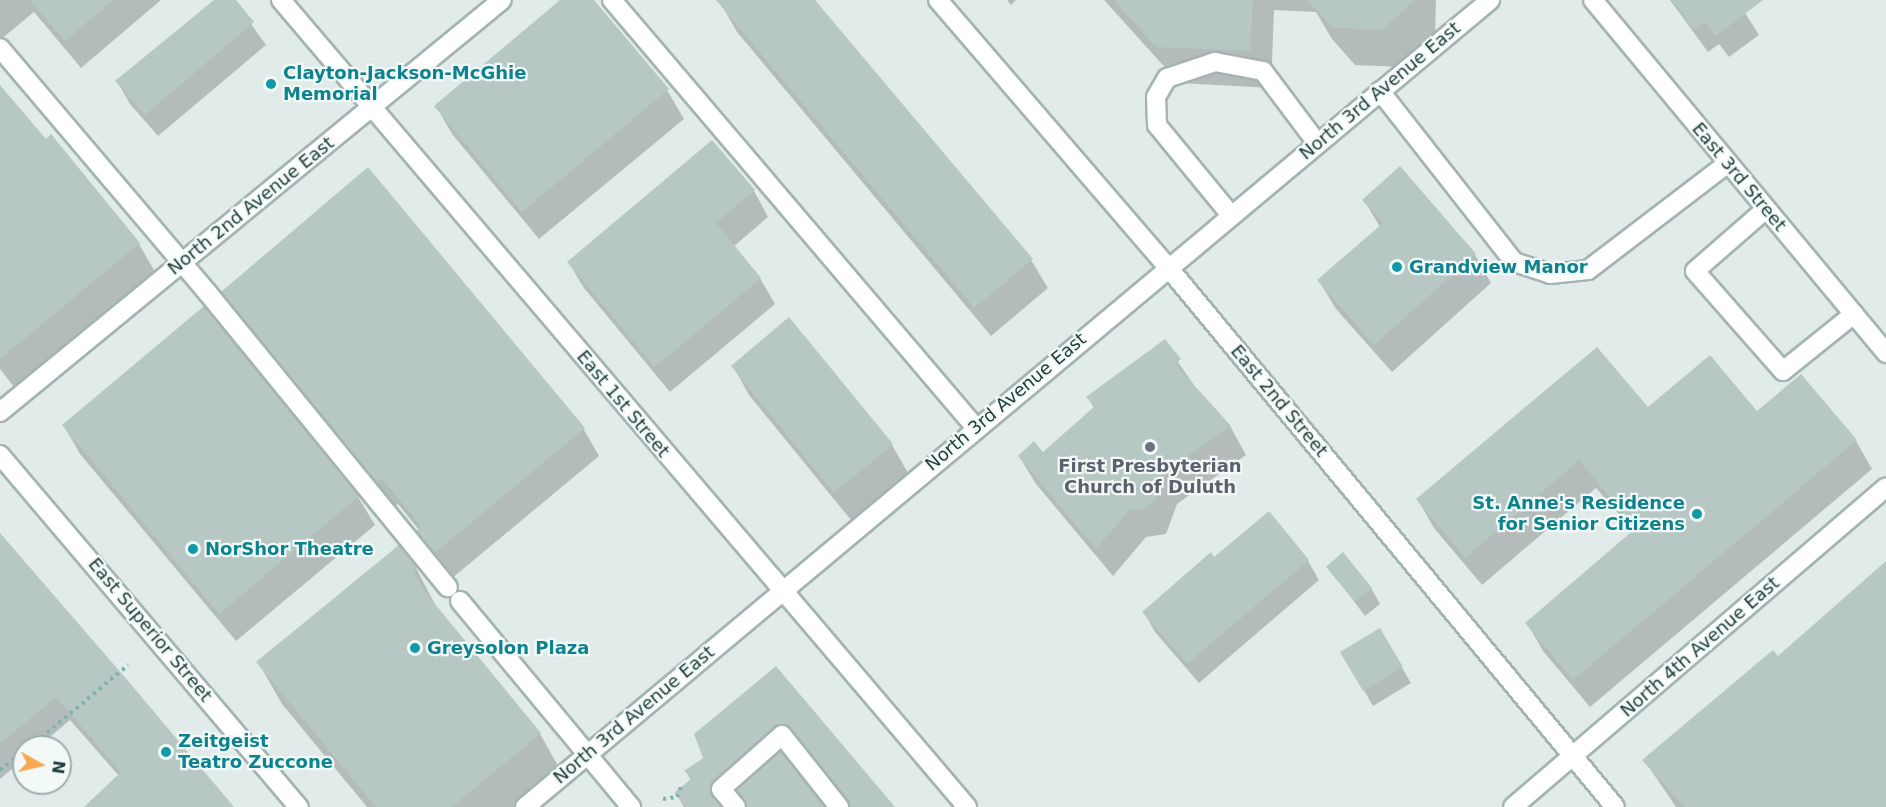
<!DOCTYPE html>
<html>
<head>
<meta charset="utf-8">
<style>
	body { margin:0 }
	#map { position:relative; width:1886px; height:807px; overflow:hidden; background:#e1ecea; font-family:"DejaVu Sans",sans-serif }
	div>[style] { position:absolute }
	[style*='--x'] { left:calc(var(--x)*1px); top:calc(var(--y)*1px); width:calc(var(--w)*1px); rotate:calc(var(--a)*1deg) }
	.shadow>* { inset:0; background:#0003 }
	.building>* { inset:0; background:#b6c7c4 }
	.path>* { height:4px; margin-top:-2px; transform-origin:0; background:repeating-linear-gradient(90deg,#80b1af 0 3px,transparent 0 7.5px) }
	.roads { filter:drop-shadow(2px 0 #a4b4b3) drop-shadow(-2px 0 #a4b4b3) drop-shadow(0 2px #a4b4b3) drop-shadow(0 -2px #a4b4b3) }
	.minor>* { height:18px; margin:-9px; padding:0 9px; transform-origin:9px; border-radius:9px; background:#fff }
	.dots>* { width:16px; height:16px; translate:-50% -50%; box-sizing:border-box; border:3px solid #f2f9f7; border-radius:50% }
	span { translate:-50% -50%; white-space:nowrap; text-align:center; line-height:1.15; -webkit-text-stroke:4.5px #f2f9f7; paint-order:stroke }
	.culture-label { font-size:18px; color:#0d838f; font-weight:700 }
	.left { translate:0 -50%; text-align:left }
	.right { translate:-100% -50%; text-align:right }
	.street-label { font-size:18px; color:#213e3e }
	.worship-label { font-size:18px; color:#5b616d; font-weight:700 }
	.north { position:absolute; left:12px; top:735px; width:60px; height:60px; box-sizing:border-box; background:#f2f9f7; border:2px solid #9eaead; border-radius:50%; rotate:98deg; font-size:16px; font-weight:700; line-height:24px; text-align:center; color:#213e3e }
	.north::after { content:''; display:block; margin:auto; width:21px; height:27px; background:#f7a954; clip-path:polygon(50% 0,100% 100%,50% 72%,0 100%) }
</style>
</head>
<body>
<div id="map">
	<div class="shadow">
		<i style="clip-path:polygon(0 0,161px 0,81px 68px,34px 12px,0 40px)"></i>
		<i style="clip-path:polygon(216px 0,234px 0,266px 45px,158px 136px,130px 104px,117px 81px)"></i>
		<i style="clip-path:polygon(562px 0,592px 0,667px 90px,684px 119px,539px 239px,452px 134px,436px 106px)"></i>
		<i style="clip-path:polygon(725px 0,813px 0,1031px 260px,1048px 288px,991px 336px,737px 32px,721px 4px)"></i>
		<i style="clip-path:polygon(1007px 0,1016px 0,1011px 5px)"></i>
		<i style="clip-path:polygon(1104px 0,1436px 0,1435px 38px,1403px 67px,1355px 65px,1332px 39px,1316px 12px,1274px 10px,1271px 88px,1179px 83px)"></i>
		<i style="clip-path:polygon(1670px 0,1737px 0,1759px 35px,1729px 57px,1719px 44px,1708px 52px)"></i>
		<i style="clip-path:polygon(0 87px,46px 141px,51px 136px,139px 244px,155px 272px,14px 387px,0 369px)"></i>
		<i style="clip-path:polygon(1399px 168px,1475px 255px,1491px 283px,1392px 372px,1336px 309px,1319px 281px,1380px 227px,1364px 200px)"></i>
		<i style="clip-path:polygon(754px 191px,768px 217px,733px 247px,760px 278px,775px 304px,670px 392px,584px 288px,569px 263px)"></i>
		<i style="clip-path:polygon(223px 292px,583px 428px,599px 456px,451px 579px,419px 530px,398px 504px,393px 508px,239px 319px)"></i>
		<i style="clip-path:polygon(204px 308px,358px 497px,375px 525px,236px 641px,80px 454px,64px 426px)"></i>
		<i style="clip-path:polygon(1164px 342px,1196px 388px,1230px 426px,1246px 455px,1177px 504px,1166px 534px,1146px 537px,1113px 576px,1036px 484px,1019px 456px,1043px 454px,1094px 408px,1088px 398px)"></i>
		<i style="clip-path:polygon(733px 366px,892px 445px,908px 473px,851px 520px,749px 395px)"></i>
		<i style="clip-path:polygon(1801px 376px,1856px 441px,1872px 469px,1590px 707px,1543px 651px,1527px 623px,1634px 532px,1596px 488px,1482px 585px,1434px 528px,1418px 500px,1648px 409px,1757px 413px)"></i>
		<i style="clip-path:polygon(0 535px,231px 807px,86px 807px,119px 776px,70px 720px,38px 747px,24px 747px,24px 759px,0 779px)"></i>
		<i style="clip-path:polygon(399px 547px,416px 568px,439px 612px,540px 734px,564px 776px,527px 807px,367px 807px,282px 704px,258px 662px)"></i>
		<i style="clip-path:polygon(1214px 559px,1308px 561px,1319px 580px,1199px 683px,1155px 632px,1144px 612px)"></i>
		<i style="clip-path:polygon(1886px 563px,1886px 807px,1676px 807px,1644px 760px,1778px 658px)"></i>
		<i style="clip-path:polygon(1328px 567px,1371px 588px,1380px 604px,1365px 616px)"></i>
		<i style="clip-path:polygon(1380px 630px,1411px 683px,1373px 706px,1342px 652px)"></i>
		<i style="clip-path:polygon(776px 668px,893px 807px,848px 807px,803px 752px,785px 760px,823px 807px,748px 807px,743px 799px,734px 807px,684px 807px,676px 793px,691px 780px,686px 772px,704px 759px)"></i>
	</div>
	<div class="building">
		<i style="clip-path:polygon(30px 0,113px 0,65px 41px)"></i>
		<i style="clip-path:polygon(214px 0,236px 0,254px 22px,145px 115px,115px 81px)"></i>
		<i style="clip-path:polygon(560px 0,594px 0,669px 89px,522px 212px,434px 106px)"></i>
		<i style="clip-path:polygon(716px 0,815px 0,1033px 259px,974px 308px)"></i>
		<i style="clip-path:polygon(1114px 0,1253px 0,1250px 51px,1156px 47px)"></i>
		<i style="clip-path:polygon(1307px 0,1415px 0,1382px 30px,1333px 28px)"></i>
		<i style="clip-path:polygon(1672px 0,1763px 0,1716px 36px,1705px 22px,1694px 30px)"></i>
		<i style="clip-path:polygon(0 85px,46px 139px,51px 134px,140px 243px,0 359px)"></i>
		<i style="clip-path:polygon(712px 140px,755px 190px,716px 223px,761px 278px,655px 367px,567px 262px)"></i>
		<i style="clip-path:polygon(1400px 166px,1476px 254px,1374px 345px,1317px 280px,1383px 223px,1362px 200px)"></i>
		<i style="clip-path:polygon(368px 167px,585px 428px,435px 553px,416px 531px,421px 526px,381px 478px,377px 482px,221px 292px)"></i>
		<i style="clip-path:polygon(204px 306px,359px 496px,219px 614px,62px 425px)"></i>
		<i style="clip-path:polygon(789px 317px,893px 444px,834px 493px,731px 366px)"></i>
		<i style="clip-path:polygon(1165px 339px,1181px 359px,1175px 364px,1231px 426px,1161px 475px,1155px 501px,1141px 510px,1130px 509px,1096px 549px,1018px 456px,1034px 441px,1043px 452px,1095px 406px,1086px 397px)"></i>
		<i style="clip-path:polygon(1597px 347px,1648px 407px,1710px 355px,1757px 411px,1801px 374px,1857px 440px,1573px 680px,1525px 623px,1636px 528px,1579px 460px,1465px 558px,1416px 499px)"></i>
		<i style="clip-path:polygon(1269px 511px,1309px 560px,1187px 664px,1142px 612px,1211px 552px,1214px 557px)"></i>
		<i style="clip-path:polygon(0 533px,129px 682px,234px 807px,84px 807px,121px 772px,56px 697px,0 744px)"></i>
		<i style="clip-path:polygon(399px 545px,417px 567px,413px 571px,425px 592px,541px 733px,452px 807px,376px 807px,256px 662px)"></i>
		<i style="clip-path:polygon(1343px 552px,1372px 588px,1355px 602px,1326px 567px)"></i>
		<i style="clip-path:polygon(1886px 561px,1886px 807px,1685px 807px,1642px 760px,1773px 650px,1778px 656px)"></i>
		<i style="clip-path:polygon(1380px 628px,1403px 667px,1363px 691px,1340px 652px)"></i>
		<i style="clip-path:polygon(776px 666px,895px 807px,850px 807px,791px 728px,781px 724px,713px 781px,710px 792px,721px 807px,686px 807px,674px 793px,692px 778px,684px 771px,703px 758px,694px 734px)"></i>
		<i style="clip-path:polygon(781px 751px,825px 807px,747px 807px,737px 790px)"></i>
	</div>
	<div class="path">
		<i style="--x:30;--y:747;--w:128;--a:-39.9"></i>
		<i style="--x:0;--y:770;--w:30;--a:-37"></i>
		<i style="--x:663;--y:799;--w:14;--a:-8"></i>
		<i style="--x:677;--y:797;--w:11;--a:-68"></i>
	</div>
	<div class="roads">
		<div class="minor">
			<i style="--x:281;--y:0;--w:1059;--a:49.63"></i>
			<i style="--x:612;--y:0;--w:562;--a:49.62"></i>
			<i style="--x:938;--y:0;--w:351;--a:49.3"></i>
			<i style="--x:1167;--y:266;--w:702;--a:50.37"></i>
			<i style="--x:1593;--y:0;--w:459;--a:50.3"></i>
			<i style="--x:0;--y:48;--w:320;--a:49.7"></i>
			<i style="--x:207;--y:292;--w:381;--a:50.8"></i>
			<i style="--x:1380;--y:91;--w:217;--a:51.9"></i>
			<i style="--x:1514;--y:262;--w:38;--a:18"></i>
			<i style="--x:1550;--y:274;--w:38;--a:-6"></i>
			<i style="--x:1588;--y:270;--w:176;--a:-37.4"></i>
			<i style="--x:1766;--y:209;--w:94;--a:138.9"></i>
			<i style="--x:1695;--y:271;--w:133;--a:48.7"></i>
			<i style="--x:1783;--y:371;--w:91;--a:-38.8"></i>
			<i style="--x:1230;--y:214;--w:115;--a:-129.4"></i>
			<i style="--x:1157;--y:125;--w:28;--a:-92"></i>
			<i style="--x:1156;--y:97;--w:22;--a:-60"></i>
			<i style="--x:1167;--y:78;--w:51;--a:-18.4"></i>
			<i style="--x:1215;--y:62;--w:49;--a:10.6"></i>
			<i style="--x:1263;--y:71;--w:90;--a:53.1"></i>
			<i style="--x:0;--y:412;--w:649;--a:-39.38"></i>
			<i style="--x:0;--y:455;--w:462;--a:49.7"></i>
			<i style="--x:460;--y:601;--w:268;--a:50.3"></i>
			<i style="--x:525;--y:807;--w:1258;--a:-39.9"></i>
			<i style="--x:736;--y:807;--w:23;--a:-130"></i>
			<i style="--x:721;--y:789;--w:81;--a:-41.5"></i>
			<i style="--x:782;--y:735;--w:92;--a:51.6"></i>
			<i style="--x:1513;--y:807;--w:491;--a:-40.6"></i>
		</div>
	</div>
	<div class="dots">
		<i style="left:271px;top:84px;background:#0f9aa8"></i>
		<i style="left:1397px;top:267px;background:#0f9aa8"></i>
		<i style="left:1150px;top:447px;background:#6b7280"></i>
		<i style="left:1697px;top:514px;background:#0f9aa8"></i>
		<i style="left:193px;top:549px;background:#0f9aa8"></i>
		<i style="left:415px;top:648px;background:#0f9aa8"></i>
		<i style="left:166px;top:752px;background:#0f9aa8"></i>
	</div>
	<div class="culture-label">
		<span class="left" style="left:283px;top:84px">Clayton-Jackson-McGhie<br>Memorial</span>
		<span class="left" style="left:1409px;top:267px">Grandview Manor</span>
		<span class="right" style="left:1685px;top:514px">St. Anne's Residence<br>for Senior Citizens</span>
		<span class="left" style="left:205px;top:549px">NorShor Theatre</span>
		<span class="left" style="left:427px;top:648px">Greysolon Plaza</span>
		<span class="left" style="left:178px;top:752px">Zeitgeist<br>Teatro Zuccone</span>
	</div>
	<div class="street-label">
		<span style="left:1380px;top:91px;rotate:-40deg">North 3rd Avenue East</span>
		<span style="left:1739px;top:177px;rotate:50deg">East 3rd Street</span>
		<span style="left:251px;top:206px;rotate:-39deg">North 2nd Avenue East</span>
		<span style="left:1279px;top:401px;rotate:50deg">East 2nd Street</span>
		<span style="left:1006px;top:402px;rotate:-40deg">North 3rd Avenue East</span>
		<span style="left:623px;top:404px;rotate:50deg">East 1st Street</span>
		<span style="left:150px;top:630px;rotate:50deg">East Superior Street</span>
		<span style="left:1700px;top:647px;rotate:-41deg">North 4th Avenue East</span>
		<span style="left:634px;top:715px;rotate:-40deg">North 3rd Avenue East</span>
	</div>
	<div class="worship-label">
		<span style="left:1150px;top:477px">First Presbyterian<br>Church of Duluth</span>
	</div>
	<div class="north">N</div>
</div>
</body>
</html>
